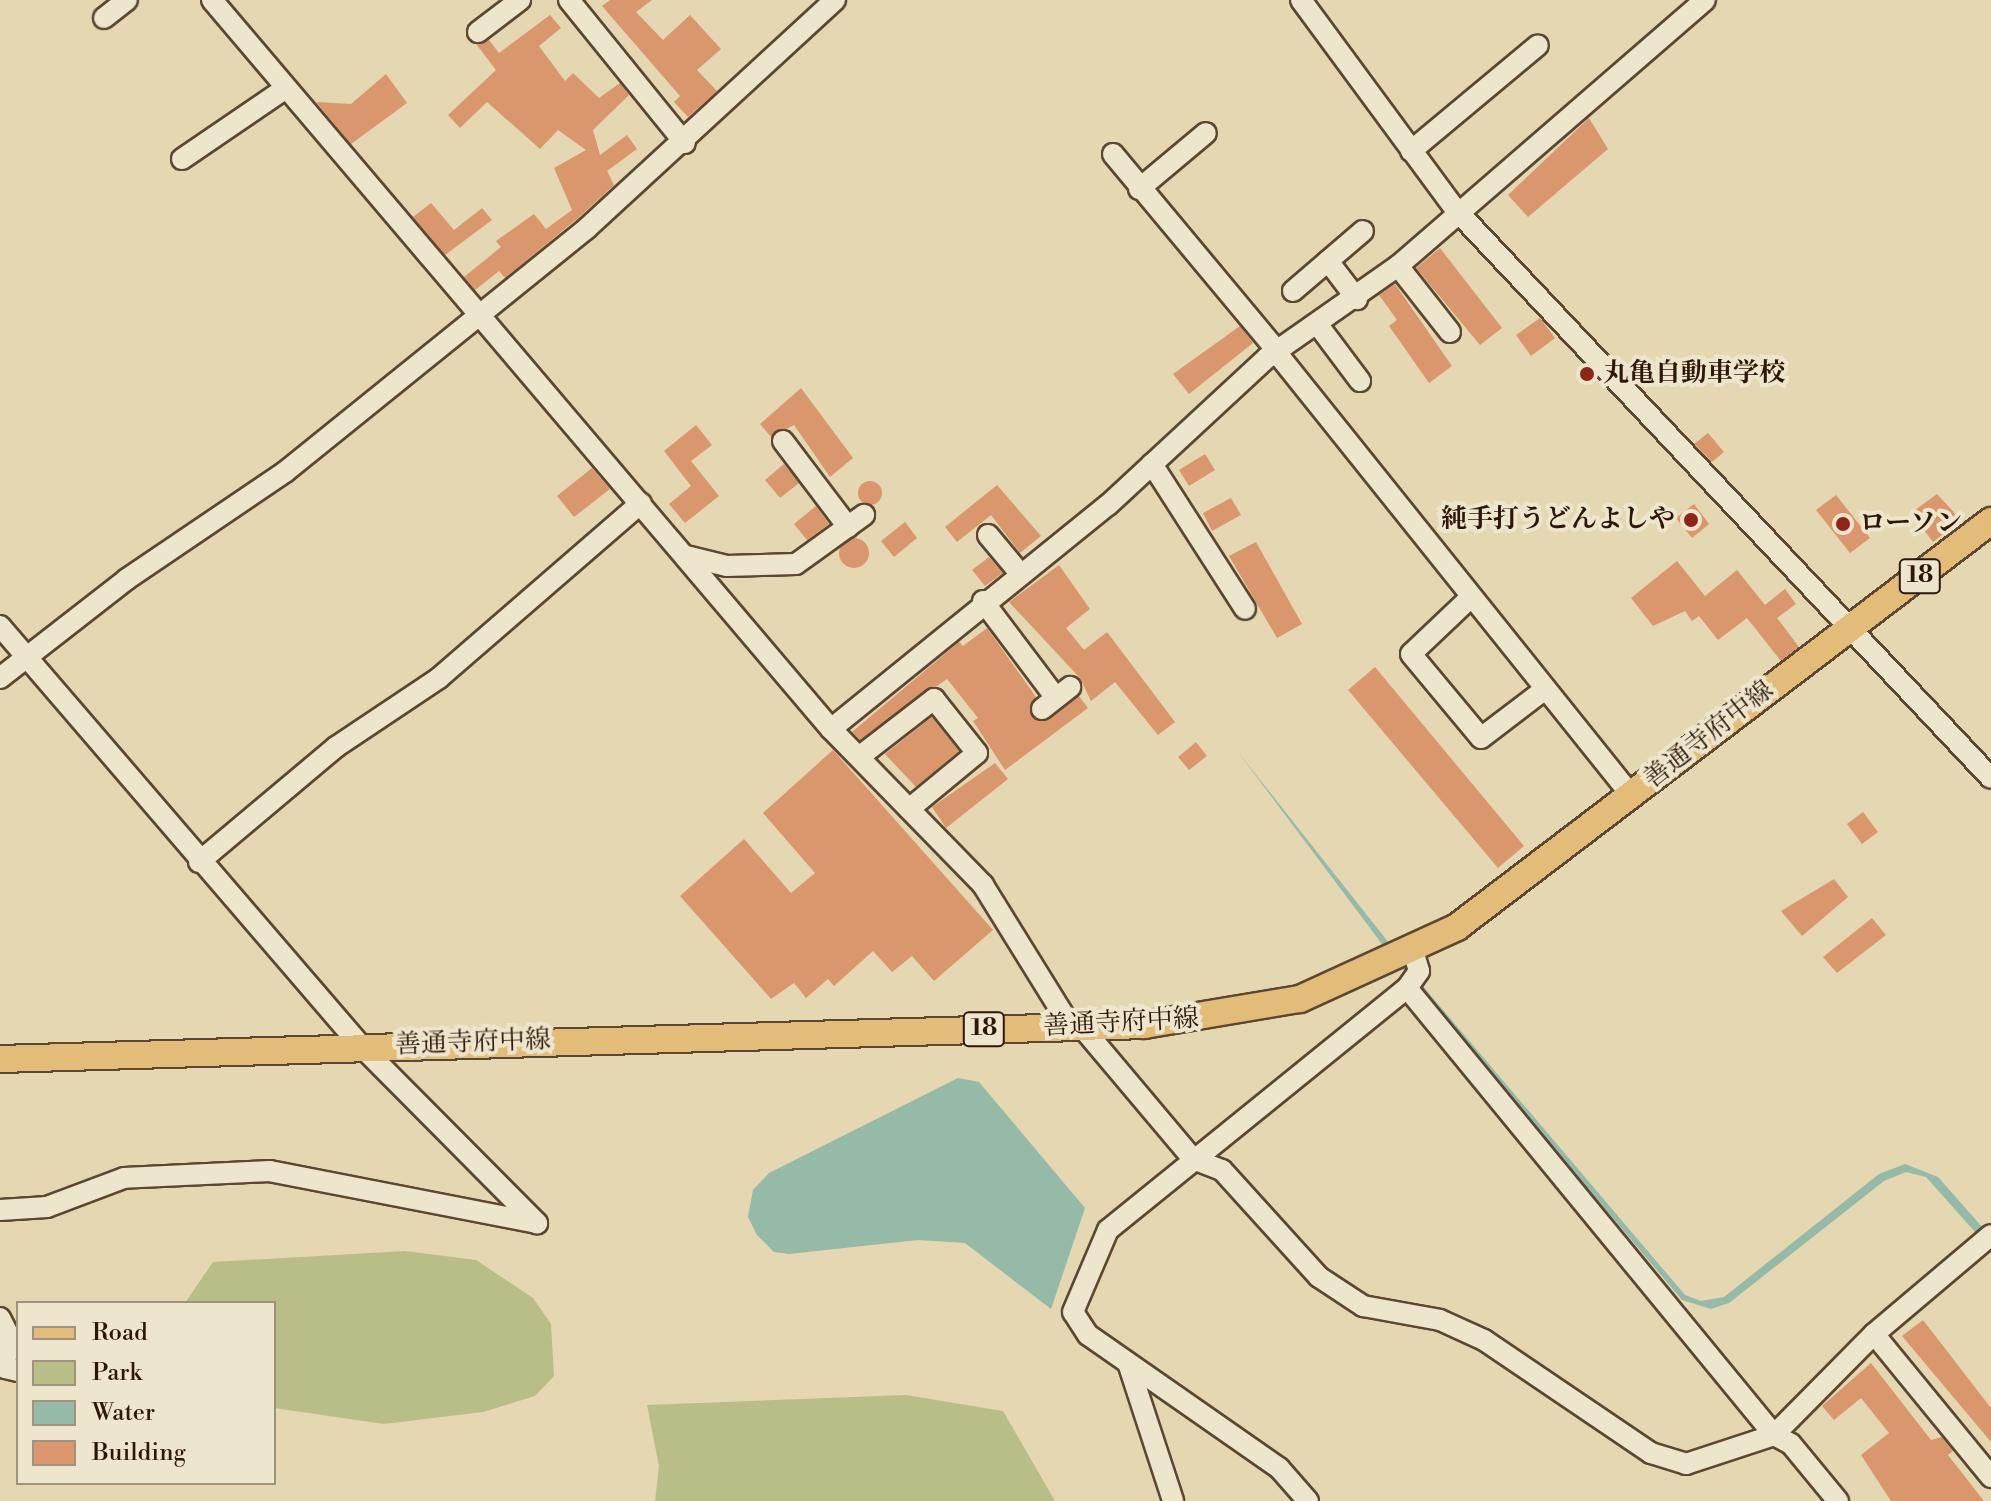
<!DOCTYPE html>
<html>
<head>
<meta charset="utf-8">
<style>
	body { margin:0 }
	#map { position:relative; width:1991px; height:1501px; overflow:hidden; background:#e4d7b1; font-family:"Libre Bodoni","Noto Serif JP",serif }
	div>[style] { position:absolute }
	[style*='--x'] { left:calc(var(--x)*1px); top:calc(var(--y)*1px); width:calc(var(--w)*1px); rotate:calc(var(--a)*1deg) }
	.green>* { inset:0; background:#b9bd88 }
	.water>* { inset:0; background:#96baa8 }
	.building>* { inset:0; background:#da976d }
	.round { border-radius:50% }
	.roads { filter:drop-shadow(2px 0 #5b4732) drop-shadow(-2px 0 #5b4732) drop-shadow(0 2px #5b4732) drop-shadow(0 -2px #5b4732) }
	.minor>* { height:20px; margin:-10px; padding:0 10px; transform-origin:10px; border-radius:10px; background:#ede5cc }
	.major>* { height:26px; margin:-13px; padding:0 13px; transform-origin:13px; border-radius:13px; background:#e2bc78 }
	.dots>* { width:22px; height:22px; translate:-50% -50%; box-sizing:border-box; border:4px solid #ede5cc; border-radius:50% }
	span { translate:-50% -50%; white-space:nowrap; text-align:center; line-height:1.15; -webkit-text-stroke:8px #ede5cc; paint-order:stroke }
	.shield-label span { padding:2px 6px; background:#ede5cc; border:2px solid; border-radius:6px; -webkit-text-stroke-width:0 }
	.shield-label { font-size:24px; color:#2d1708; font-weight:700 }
	.poi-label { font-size:26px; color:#2d1708; font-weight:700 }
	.left { translate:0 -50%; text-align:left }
	.right { translate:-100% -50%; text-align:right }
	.street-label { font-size:26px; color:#2d1708 }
	.legend { position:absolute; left:16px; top:1301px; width:260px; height:184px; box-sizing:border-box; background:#ede5cc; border:2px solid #a0937e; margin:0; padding:10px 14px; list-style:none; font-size:24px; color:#2d1708 }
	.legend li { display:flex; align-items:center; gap:16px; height:40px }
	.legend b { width:40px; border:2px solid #a0937e }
</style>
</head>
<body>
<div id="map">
	<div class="green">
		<i style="clip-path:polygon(405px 1251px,476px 1260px,533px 1298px,551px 1324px,554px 1376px,535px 1396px,483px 1412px,384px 1424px,274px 1408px,274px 1303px,185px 1303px,213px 1262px)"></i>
		<i style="clip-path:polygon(906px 1395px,1003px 1411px,1055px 1501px,655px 1501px,659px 1466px,647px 1405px)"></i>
	</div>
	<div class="water">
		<i style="clip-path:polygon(1238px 752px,1427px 991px,1685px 1295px,1701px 1301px,1724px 1297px,1879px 1174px,1905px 1164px,1938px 1177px,1991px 1237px,1991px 1250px,1926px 1177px,1906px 1172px,1884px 1181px,1729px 1303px,1711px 1309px,1682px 1300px,1385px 948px)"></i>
		<i style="clip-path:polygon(958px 1078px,979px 1082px,1085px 1208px,1051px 1309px,965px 1243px,918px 1240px,789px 1254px,774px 1252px,757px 1235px,748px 1217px,753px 1190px,769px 1173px)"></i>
	</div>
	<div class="building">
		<i style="clip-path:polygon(610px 0,652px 0,636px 12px,663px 40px,690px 15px,721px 49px,697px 70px,717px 91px,688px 117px,674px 102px,680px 96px,602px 6px)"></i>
		<i style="clip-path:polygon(550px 15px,561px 28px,539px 46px,565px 81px,573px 73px,599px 98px,620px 83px,629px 95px,593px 130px,600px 155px,627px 135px,637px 149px,607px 171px,614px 185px,578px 218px,505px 278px,499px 271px,475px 290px,464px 277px,501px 247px,496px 241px,534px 214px,546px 229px,572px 210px,554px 168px,586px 150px,558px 130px,540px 149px,487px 102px,460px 128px,448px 115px,496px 70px,476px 44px,489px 40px,499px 53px)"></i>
		<i style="clip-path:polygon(386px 74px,407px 103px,351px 144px,316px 102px,351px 104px)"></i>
		<i style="clip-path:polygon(1589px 118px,1608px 149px,1528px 217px,1508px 195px)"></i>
		<i style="clip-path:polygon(431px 203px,454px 230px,482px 208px,492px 220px,445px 255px,413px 217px)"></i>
		<i style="clip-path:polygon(1440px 248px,1502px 328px,1480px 345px,1416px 268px)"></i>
		<i style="clip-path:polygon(1395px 284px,1452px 366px,1429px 383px,1389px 326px,1397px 320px,1379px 295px)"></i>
		<i style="clip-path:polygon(1540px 318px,1555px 338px,1531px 356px,1516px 335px)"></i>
		<i style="clip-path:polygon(1240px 326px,1253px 343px,1189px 394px,1173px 374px)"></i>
		<i style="clip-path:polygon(801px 388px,853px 458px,830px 477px,794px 425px,771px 437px,760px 424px)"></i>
		<i style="clip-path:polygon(696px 425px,712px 445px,691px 461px,719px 496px,685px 523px,669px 504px,691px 486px,664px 451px)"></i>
		<i style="clip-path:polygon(1708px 433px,1724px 452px,1712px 462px,1694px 444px)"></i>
		<i style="clip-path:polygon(1205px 454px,1215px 470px,1189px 486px,1179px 470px)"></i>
		<i style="clip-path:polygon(784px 464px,799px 483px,780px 498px,765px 480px)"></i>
		<i style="clip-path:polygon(592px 468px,610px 489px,574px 517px,557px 496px)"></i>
		<i class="round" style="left:858px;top:481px;width:24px;height:24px"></i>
		<i style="clip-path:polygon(997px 485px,1041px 536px,1020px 553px,991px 515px,957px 542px,945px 527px)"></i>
		<i style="clip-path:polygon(1937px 494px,1961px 520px,1933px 542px,1911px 513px)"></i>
		<i style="clip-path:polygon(1836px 495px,1870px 538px,1850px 553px,1816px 510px)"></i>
		<i style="clip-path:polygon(1231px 498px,1241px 515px,1212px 531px,1203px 513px)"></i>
		<i style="clip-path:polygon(1694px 504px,1709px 524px,1692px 538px,1676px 518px)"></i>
		<i style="clip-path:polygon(816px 506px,829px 524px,807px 540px,794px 524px)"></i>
		<i style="clip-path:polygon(905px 522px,917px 538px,894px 557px,881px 541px)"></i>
		<i class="round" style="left:839px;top:538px;width:30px;height:30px"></i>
		<i style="clip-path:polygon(1256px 542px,1302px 624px,1277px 638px,1229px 556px)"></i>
		<i style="clip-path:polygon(989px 557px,1003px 573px,985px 586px,972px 570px)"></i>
		<i style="clip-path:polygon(1677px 561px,1705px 596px,1737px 570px,1765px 605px,1785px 589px,1796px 604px,1777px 618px,1799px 647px,1781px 661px,1747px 618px,1718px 640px,1699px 616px,1692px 621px,1685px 611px,1653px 626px,1631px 598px)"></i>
		<i style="clip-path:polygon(1059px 565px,1090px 609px,1066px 628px,1084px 650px,1107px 632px,1175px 722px,1158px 735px,1115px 682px,1091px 701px,1080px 678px,1009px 602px)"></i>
		<i style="clip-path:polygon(987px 628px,1036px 697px,1032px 718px,1049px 720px,1079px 696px,1088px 708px,1005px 770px,973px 721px,978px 718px,947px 679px,860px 740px,852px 732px,959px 642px,963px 646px)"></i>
		<i style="clip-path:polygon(1375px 667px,1524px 846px,1498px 868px,1348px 690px)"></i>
		<i style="clip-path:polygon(932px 717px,959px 751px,916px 787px,885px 754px)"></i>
		<i style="clip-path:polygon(1196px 742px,1207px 756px,1189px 770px,1178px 757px)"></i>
		<i style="clip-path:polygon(833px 750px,993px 930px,934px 981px,912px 956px,892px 972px,873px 951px,834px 986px,828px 979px,806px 998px,794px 983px,771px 999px,680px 896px,744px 839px,791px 893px,815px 873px,763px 813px)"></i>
		<i style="clip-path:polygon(995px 763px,1008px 779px,946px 828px,932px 807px)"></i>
		<i style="clip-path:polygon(1863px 812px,1878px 832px,1862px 844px,1847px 824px)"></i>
		<i style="clip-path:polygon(1834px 879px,1848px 897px,1802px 936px,1781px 911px)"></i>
		<i style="clip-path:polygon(1872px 918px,1886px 935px,1837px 973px,1823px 957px)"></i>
		<i style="clip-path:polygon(1923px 1320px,1991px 1408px,1991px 1442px,1902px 1336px)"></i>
		<i style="clip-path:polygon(1871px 1363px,1931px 1440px,1942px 1437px,1953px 1451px,1948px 1455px,1984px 1501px,1891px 1501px,1861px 1455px,1889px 1433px,1861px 1398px,1834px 1420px,1822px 1406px)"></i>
	</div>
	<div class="roads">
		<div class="minor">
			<i style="--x:212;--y:0;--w:956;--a:49.67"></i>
			<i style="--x:831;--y:729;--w:218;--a:45.7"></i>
			<i style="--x:983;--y:885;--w:167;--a:58.2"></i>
			<i style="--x:569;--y:0;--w:184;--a:51"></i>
			<i style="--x:1301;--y:0;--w:261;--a:53.6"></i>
			<i style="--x:1456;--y:210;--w:780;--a:46.71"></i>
			<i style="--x:104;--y:18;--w:29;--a:-38"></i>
			<i style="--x:478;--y:32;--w:53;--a:-37.3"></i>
			<i style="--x:1411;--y:151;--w:165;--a:-39.8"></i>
			<i style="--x:1113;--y:154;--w:256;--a:50.2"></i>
			<i style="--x:182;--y:159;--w:126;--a:-34.3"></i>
			<i style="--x:1139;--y:189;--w:87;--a:-39.9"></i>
			<i style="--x:1328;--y:261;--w:48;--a:52.7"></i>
			<i style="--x:1398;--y:266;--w:84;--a:51.8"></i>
			<i style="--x:1293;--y:291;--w:92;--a:-40.6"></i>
			<i style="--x:1318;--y:325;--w:70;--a:53.1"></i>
			<i style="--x:1276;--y:352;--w:568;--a:51.29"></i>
			<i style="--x:783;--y:441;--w:108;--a:52.9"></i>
			<i style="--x:1152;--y:464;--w:172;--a:57.3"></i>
			<i style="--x:988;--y:535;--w:47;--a:50.2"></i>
			<i style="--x:686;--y:556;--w:42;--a:13.7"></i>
			<i style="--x:727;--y:566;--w:69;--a:-1.7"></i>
			<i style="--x:796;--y:564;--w:84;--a:-35.8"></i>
			<i style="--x:1470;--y:598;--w:81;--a:136.5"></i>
			<i style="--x:1411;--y:654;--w:109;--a:50.2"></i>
			<i style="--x:1481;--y:738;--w:79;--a:-37.3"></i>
			<i style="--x:983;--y:601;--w:121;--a:53"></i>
			<i style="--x:0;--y:626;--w:554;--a:49.32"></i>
			<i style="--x:361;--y:1046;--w:250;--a:45.2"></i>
			<i style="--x:537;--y:1223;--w:272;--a:-169"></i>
			<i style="--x:270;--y:1171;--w:146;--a:177.3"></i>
			<i style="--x:124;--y:1178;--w:82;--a:159.4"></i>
			<i style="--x:47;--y:1207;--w:47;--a:176.3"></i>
			<i style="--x:0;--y:678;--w:161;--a:-37.9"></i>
			<i style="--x:127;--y:579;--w:191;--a:-34.1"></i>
			<i style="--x:285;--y:472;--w:388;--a:-38.9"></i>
			<i style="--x:587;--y:228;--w:337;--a:-42.6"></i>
			<i style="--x:1042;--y:709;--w:36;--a:-38"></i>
			<i style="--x:831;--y:729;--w:356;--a:-39"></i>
			<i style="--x:1108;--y:505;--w:218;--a:-42.8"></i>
			<i style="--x:1268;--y:357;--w:159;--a:-35"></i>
			<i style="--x:1398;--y:266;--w:406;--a:-40.9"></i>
			<i style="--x:859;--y:757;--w:95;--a:-37.7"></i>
			<i style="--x:934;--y:699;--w:69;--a:51.5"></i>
			<i style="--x:977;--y:753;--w:88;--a:140.5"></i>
			<i style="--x:199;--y:862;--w:179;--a:-40"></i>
			<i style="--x:336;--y:747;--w:124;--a:-33.8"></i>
			<i style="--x:439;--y:678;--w:267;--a:-40.9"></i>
			<i style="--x:1413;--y:951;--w:21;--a:73"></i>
			<i style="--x:1419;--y:971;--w:21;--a:125"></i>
			<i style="--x:1407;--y:988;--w:578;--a:50.61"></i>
			<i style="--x:1774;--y:1435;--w:19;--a:28"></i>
			<i style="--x:1791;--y:1444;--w:74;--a:50.5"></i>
			<i style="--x:1081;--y:1026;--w:174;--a:49.9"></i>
			<i style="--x:1193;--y:1159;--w:31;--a:21"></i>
			<i style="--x:1222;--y:1170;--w:144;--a:47.8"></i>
			<i style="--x:1319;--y:1277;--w:53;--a:33.4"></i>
			<i style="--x:1363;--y:1306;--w:78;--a:10.3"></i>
			<i style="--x:1440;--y:1320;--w:48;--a:24.4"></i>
			<i style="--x:1484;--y:1340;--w:202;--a:34.1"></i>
			<i style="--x:1651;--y:1453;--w:37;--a:17"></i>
			<i style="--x:1686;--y:1464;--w:93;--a:-18.2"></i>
			<i style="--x:1774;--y:1435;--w:142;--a:-45.3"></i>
			<i style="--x:1874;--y:1334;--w:153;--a:-40.2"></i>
			<i style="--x:0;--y:1318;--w:18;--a:63"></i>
			<i style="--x:8;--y:1334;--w:34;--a:95"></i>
			<i style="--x:5;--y:1368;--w:13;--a:13"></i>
			<i style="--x:1874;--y:1334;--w:185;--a:50.7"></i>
			<i style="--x:1129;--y:1366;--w:142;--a:71.9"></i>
			<i style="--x:1308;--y:1501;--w:44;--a:-131.3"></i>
			<i style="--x:1279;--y:1468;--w:233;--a:-145.1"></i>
			<i style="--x:1088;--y:1335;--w:27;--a:-123"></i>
			<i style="--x:1073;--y:1312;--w:89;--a:-66.9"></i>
			<i style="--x:1108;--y:1230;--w:385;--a:-39"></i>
		</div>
		<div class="major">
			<i style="--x:0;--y:1059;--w:1145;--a:-1.7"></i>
			<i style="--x:1144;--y:1025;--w:158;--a:-9.5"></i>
			<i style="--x:1300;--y:999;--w:173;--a:-24.6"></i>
			<i style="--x:1457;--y:927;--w:671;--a:-37.25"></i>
		</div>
	</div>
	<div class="dots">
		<i style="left:1587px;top:374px;background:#8f2418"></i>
		<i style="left:1691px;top:520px;background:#8f2418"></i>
		<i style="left:1843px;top:524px;background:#8f2418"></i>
	</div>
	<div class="shield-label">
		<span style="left:1920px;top:576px">18</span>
		<span style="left:984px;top:1029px">18</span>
	</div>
	<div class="poi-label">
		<span class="left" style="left:1603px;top:374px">丸亀自動車学校</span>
		<span class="right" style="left:1675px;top:520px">純手打うどんよしや</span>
		<span class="left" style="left:1859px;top:524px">ローソン</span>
	</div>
	<div class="street-label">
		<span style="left:1709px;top:735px;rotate:-38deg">善通寺府中線</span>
		<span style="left:1121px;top:1023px;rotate:-3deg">善通寺府中線</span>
		<span style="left:473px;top:1043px;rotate:-2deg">善通寺府中線</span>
	</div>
	<ul class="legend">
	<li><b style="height:10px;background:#e2bc78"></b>Road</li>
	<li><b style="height:22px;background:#b9bd88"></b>Park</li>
	<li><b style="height:22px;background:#96baa8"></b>Water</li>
	<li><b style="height:22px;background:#da976d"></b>Building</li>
	</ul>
</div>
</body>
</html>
